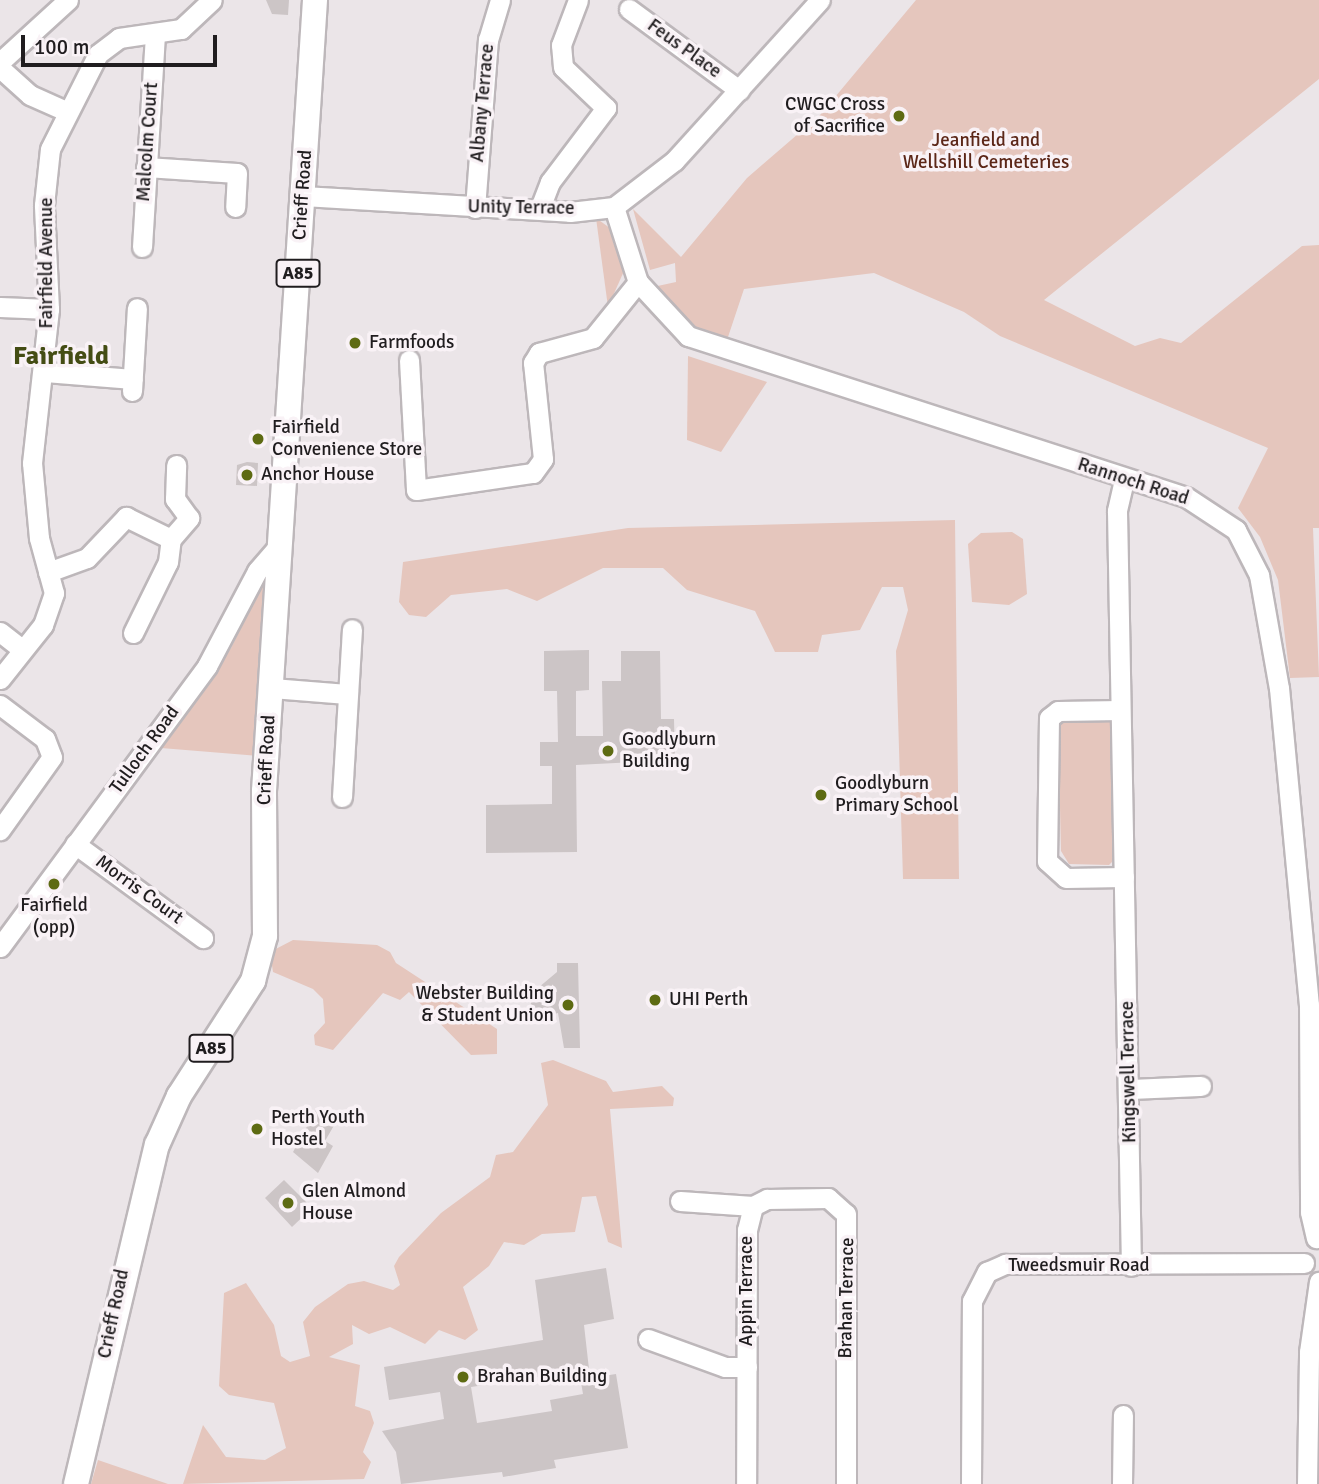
<!DOCTYPE html>
<html>
<head>
<meta charset="utf-8">
<style>
	body { margin:0 }
	#map { position:relative; width:1319px; height:1484px; overflow:hidden; background:#ebe5e8; font-family:Signika,sans-serif }
	div>[style] { position:absolute }
	[style*='--x'] { left:calc(var(--x)*1px); top:calc(var(--y)*1px); width:calc(var(--w)*1px); rotate:calc(var(--a)*1deg) }
	.green>* { inset:0; background:#e5c6bd }
	.building>* { inset:0; background:#ccc5c6 }
	.roads { filter:drop-shadow(2px 0 #bdb7ba) drop-shadow(-2px 0 #bdb7ba) drop-shadow(0 2px #bdb7ba) drop-shadow(0 -2px #bdb7ba) }
	.minor>* { height:19px; margin:-9.5px; padding:0 9.5px; transform-origin:9.5px; border-radius:9.5px; background:#fff }
	.major>* { height:24px; margin:-12px; padding:0 12px; transform-origin:12px; border-radius:12px; background:#fff }
	.dots>* { width:19px; height:19px; translate:-50% -50%; box-sizing:border-box; border:4px solid #f9f2f6; border-radius:50% }
	span { translate:-50% -50%; white-space:nowrap; text-align:center; line-height:1.15; -webkit-text-stroke:7px #f9f2f6; paint-order:stroke }
	.shield-label span { padding:2px 5px; background:#f9f2f6; border:2px solid; border-radius:5px; -webkit-text-stroke-width:0 }
	.shield-label { font-size:18px; color:#201d1f; font-weight:700 }
	.street-label { font-size:19px; color:#201d1f }
	.poi-label { font-size:19px; color:#201d1f }
	.right { translate:-100% -50%; text-align:right }
	.left { translate:0 -50%; text-align:left }
	.park-label { font-size:19px; color:#5c2718 }
	.district-label { font-size:26px; color:#444d14; font-weight:700 }
	.scale { position:absolute; left:21px; top:35px; width:196px; height:32px; box-sizing:border-box; border:4px solid #201d1f; border-top:0; padding-left:9px; font-size:21px; line-height:24px; white-space:nowrap; color:#201d1f; -webkit-text-stroke:5px #f9f2f6; paint-order:stroke }
</style>
</head>
<body>
<div id="map">
	<div class="green">
		<i style="clip-path:polygon(916px 0,1319px 0,1319px 79px,1044px 300px,1135px 346px,1160px 338px,1181px 343px,1302px 246px,1319px 245px,1319px 528px,1313px 528px,1319px 677px,1290px 678px,1278px 580px,1260px 537px,1238px 508px,1268px 448px,1000px 336px,964px 312px,874px 273px,744px 289px,726px 343px,685px 322px,653px 287px,676px 282px,675px 263px,650px 270px,633px 209px,681px 257px,747px 178px,820px 115px)"></i>
		<i style="clip-path:polygon(596px 218px,614px 231px,624px 271px,608px 307px)"></i>
		<i style="clip-path:polygon(688px 356px,767px 382px,721px 452px,687px 440px)"></i>
		<i style="clip-path:polygon(955px 520px,959px 879px,903px 879px,896px 651px,908px 610px,903px 587px,882px 587px,860px 630px,822px 635px,818px 652px,775px 652px,755px 611px,687px 590px,663px 568px,603px 568px,537px 601px,507px 589px,451px 595px,426px 617px,409px 615px,399px 602px,403px 562px,628px 528px)"></i>
		<i style="clip-path:polygon(1012px 532px,1023px 539px,1027px 594px,1009px 605px,972px 602px,968px 544px,981px 533px)"></i>
		<i style="clip-path:polygon(268px 572px,258px 756px,161px 748px,231px 648px)"></i>
		<i style="clip-path:polygon(1115px 715px,1117px 857px,1109px 865px,1069px 864px,1061px 851px,1058px 720px)"></i>
		<i style="clip-path:polygon(293px 940px,377px 945px,390px 952px,396px 963px,497px 1029px,497px 1054px,471px 1055px,409px 992px,400px 1000px,383px 993px,333px 1050px,315px 1045px,314px 1035px,325px 1023px,323px 999px,313px 989px,273px 972px,270px 952px)"></i>
		<i style="clip-path:polygon(553px 1060px,606px 1081px,613px 1092px,662px 1086px,674px 1098px,673px 1106px,610px 1109px,622px 1248px,608px 1242px,596px 1196px,582px 1197px,575px 1232px,542px 1234px,524px 1245px,504px 1242px,489px 1266px,463px 1287px,478px 1330px,465px 1340px,439px 1330px,425px 1344px,390px 1327px,369px 1334px,352px 1325px,353px 1344px,329px 1357px,360px 1365px,355px 1406px,370px 1411px,374px 1423px,363px 1452px,371px 1462px,364px 1479px,183px 1484px,203px 1425px,226px 1457px,265px 1460px,286px 1448px,274px 1403px,229px 1395px,219px 1386px,224px 1293px,246px 1283px,274px 1325px,281px 1356px,290px 1362px,310px 1356px,303px 1322px,315px 1307px,348px 1284px,364px 1281px,393px 1290px,400px 1285px,394px 1266px,399px 1257px,441px 1213px,490px 1177px,496px 1155px,513px 1152px,548px 1105px,541px 1063px)"></i>
		<i style="clip-path:polygon(98px 1460px,168px 1484px,91px 1484px)"></i>
	</div>
	<div class="building">
		<i style="clip-path:polygon(266px 0,289px 0,288px 15px,272px 14px)"></i>
		<i style="clip-path:polygon(247px 462px,258px 463px,257px 486px,236px 485px,237px 465px)"></i>
		<i style="clip-path:polygon(589px 650px,589px 690px,576px 691px,576px 736px,603px 736px,602px 681px,621px 681px,621px 651px,660px 651px,661px 719px,674px 719px,675px 760px,576px 765px,577px 852px,486px 853px,486px 805px,552px 804px,552px 766px,540px 766px,540px 742px,558px 742px,557px 691px,544px 691px,544px 651px)"></i>
		<i style="clip-path:polygon(557px 963px,578px 963px,580px 1048px,564px 1048px,558px 1013px,529px 1021px,532px 993px,557px 972px)"></i>
		<i style="clip-path:polygon(316px 1110px,336px 1122px,325px 1141px,333px 1146px,318px 1173px,293px 1152px)"></i>
		<i style="clip-path:polygon(284px 1180px,312px 1208px,292px 1227px,265px 1198px)"></i>
		<i style="clip-path:polygon(evenodd,606px 1268px,614px 1319px,584px 1325px,590px 1378px,616px 1374px,628px 1448px,554px 1460px,556px 1468px,503px 1477px,502px 1472px,401px 1484px,396px 1452px,382px 1431px,444px 1419px,440px 1392px,389px 1400px,384px 1367px,543px 1340px,535px 1280px,606px 1268px,579px 1371px,583px 1394px,550px 1400px,552px 1411px,477px 1423px,471px 1387px,579px 1371px)"></i>
	</div>
	<div class="roads">
		<div class="minor">
			<i style="--x:629;--y:9;--w:137;--a:36.4"></i>
			<i style="--x:0;--y:62;--w:92;--a:-42.4"></i>
			<i style="--x:0;--y:68;--w:40;--a:42"></i>
			<i style="--x:30;--y:95;--w:39;--a:24"></i>
			<i style="--x:146;--y:167;--w:91;--a:3.8"></i>
			<i style="--x:237;--y:173;--w:34;--a:93"></i>
			<i style="--x:303;--y:196;--w:267;--a:3.4"></i>
			<i style="--x:570;--y:212;--w:44;--a:-6.5"></i>
			<i style="--x:614;--y:207;--w:76;--a:-37.5"></i>
			<i style="--x:674;--y:161;--w:217;--a:-47.8"></i>
			<i style="--x:614;--y:207;--w:79;--a:72.3"></i>
			<i style="--x:638;--y:282;--w:74;--a:47.2"></i>
			<i style="--x:688;--y:336;--w:523;--a:17.92"></i>
			<i style="--x:1186;--y:497;--w:60;--a:33.4"></i>
			<i style="--x:1236;--y:530;--w:51;--a:62.9"></i>
			<i style="--x:1259;--y:575;--w:115;--a:80"></i>
			<i style="--x:1279;--y:688;--w:318;--a:84.6"></i>
			<i style="--x:1309;--y:1005;--w:207;--a:89.7"></i>
			<i style="--x:1310;--y:1212;--w:27;--a:77"></i>
			<i style="--x:475;--y:208;--w:169;--a:-85.6"></i>
			<i style="--x:488;--y:40;--w:42;--a:-73.3"></i>
			<i style="--x:540;--y:208;--w:28;--a:-69"></i>
			<i style="--x:550;--y:182;--w:93;--a:-52.9"></i>
			<i style="--x:606;--y:108;--w:59;--a:-136.4"></i>
			<i style="--x:563;--y:67;--w:22;--a:-95"></i>
			<i style="--x:561;--y:45;--w:48;--a:-69.3"></i>
			<i style="--x:142;--y:247;--w:211;--a:-86.5"></i>
			<i style="--x:0;--y:307;--w:49;--a:2.3"></i>
			<i style="--x:409;--y:360;--w:130;--a:86.9"></i>
			<i style="--x:416;--y:490;--w:118;--a:-8.3"></i>
			<i style="--x:533;--y:473;--w:17;--a:-54"></i>
			<i style="--x:543;--y:459;--w:97;--a:-95.9"></i>
			<i style="--x:533;--y:363;--w:12;--a:-59"></i>
			<i style="--x:539;--y:353;--w:56;--a:-15.5"></i>
			<i style="--x:593;--y:338;--w:72;--a:-51.2"></i>
			<i style="--x:45;--y:372;--w:88;--a:4.5"></i>
			<i style="--x:132;--y:391;--w:83;--a:-86.6"></i>
			<i style="--x:1124;--y:480;--w:32;--a:103"></i>
			<i style="--x:1117;--y:511;--w:755;--a:88.94"></i>
			<i style="--x:48;--y:572;--w:41;--a:-19.7"></i>
			<i style="--x:87;--y:558;--w:57;--a:-46.4"></i>
			<i style="--x:126;--y:517;--w:50;--a:26.1"></i>
			<i style="--x:0;--y:632;--w:28;--a:38"></i>
			<i style="--x:133;--y:633;--w:79;--a:-63.8"></i>
			<i style="--x:168;--y:562;--w:23;--a:-83"></i>
			<i style="--x:171;--y:539;--w:28;--a:-49"></i>
			<i style="--x:189;--y:518;--w:24;--a:-126"></i>
			<i style="--x:175;--y:499;--w:34;--a:-88"></i>
			<i style="--x:0;--y:679;--w:69;--a:-51.5"></i>
			<i style="--x:43;--y:625;--w:34;--a:-71"></i>
			<i style="--x:54;--y:593;--w:57;--a:-105.3"></i>
			<i style="--x:39;--y:538;--w:75;--a:-95.3"></i>
			<i style="--x:32;--y:463;--w:155;--a:-83.7"></i>
			<i style="--x:49;--y:309;--w:104;--a:-92.8"></i>
			<i style="--x:44;--y:205;--w:56;--a:-83.9"></i>
			<i style="--x:50;--y:149;--w:106;--a:-63.2"></i>
			<i style="--x:98;--y:54;--w:26;--a:-37"></i>
			<i style="--x:119;--y:38;--w:63;--a:-8.3"></i>
			<i style="--x:181;--y:29;--w:42;--a:-43.1"></i>
			<i style="--x:272;--y:688;--w:75;--a:4.6"></i>
			<i style="--x:0;--y:705;--w:56;--a:37.1"></i>
			<i style="--x:45;--y:739;--w:19;--a:69"></i>
			<i style="--x:52;--y:757;--w:90;--a:125.5"></i>
			<i style="--x:1120;--y:710;--w:62;--a:179.1"></i>
			<i style="--x:1058;--y:711;--w:11;--a:142"></i>
			<i style="--x:1049;--y:718;--w:143;--a:90.8"></i>
			<i style="--x:1047;--y:861;--w:25;--a:42"></i>
			<i style="--x:1066;--y:878;--w:58;--a:-1"></i>
			<i style="--x:342;--y:797;--w:168;--a:-86.6"></i>
			<i style="--x:75;--y:844;--w:159;--a:36.3"></i>
			<i style="--x:0;--y:947;--w:349;--a:-53.6"></i>
			<i style="--x:207;--y:666;--w:107;--a:-62.2"></i>
			<i style="--x:257;--y:571;--w:32;--a:-49"></i>
			<i style="--x:1129;--y:1089;--w:72;--a:-2.4"></i>
			<i style="--x:680;--y:1201;--w:73;--a:3.9"></i>
			<i style="--x:753;--y:1206;--w:25;--a:104"></i>
			<i style="--x:747;--y:1230;--w:254;--a:90.2"></i>
			<i style="--x:753;--y:1206;--w:16;--a:-27"></i>
			<i style="--x:767;--y:1199;--w:61;--a:-0.9"></i>
			<i style="--x:828;--y:1198;--w:24;--a:42"></i>
			<i style="--x:846;--y:1214;--w:270;--a:90"></i>
			<i style="--x:648;--y:1339;--w:82;--a:20"></i>
			<i style="--x:725;--y:1367;--w:22;--a:0"></i>
			<i style="--x:971;--y:1484;--w:183;--a:-89.7"></i>
			<i style="--x:972;--y:1301;--w:33;--a:-63"></i>
			<i style="--x:987;--y:1272;--w:20;--a:-24"></i>
			<i style="--x:1005;--y:1264;--w:299;--a:-0.2"></i>
			<i style="--x:1122;--y:1484;--w:69;--a:-89.2"></i>
			<i style="--x:1307;--y:1484;--w:132;--a:-89.1"></i>
			<i style="--x:1309;--y:1352;--w:71;--a:-81.9"></i>
		</div>
		<div class="major">
			<i style="--x:76;--y:1484;--w:349;--a:-76.6"></i>
			<i style="--x:157;--y:1145;--w:54;--a:-65.8"></i>
			<i style="--x:179;--y:1096;--w:137;--a:-57.2"></i>
			<i style="--x:253;--y:981;--w:47;--a:-75.1"></i>
			<i style="--x:265;--y:936;--w:145;--a:-90.4"></i>
			<i style="--x:264;--y:791;--w:793;--a:-86.31"></i>
		</div>
	</div>
	<div class="dots">
		<i style="left:899px;top:116px;background:#5e6b13"></i>
		<i style="left:355px;top:343px;background:#5e6b13"></i>
		<i style="left:258px;top:439px;background:#5e6b13"></i>
		<i style="left:247px;top:475px;background:#5e6b13"></i>
		<i style="left:608px;top:751px;background:#5e6b13"></i>
		<i style="left:821px;top:795px;background:#5e6b13"></i>
		<i style="left:54px;top:884px;background:#5e6b13"></i>
		<i style="left:655px;top:1000px;background:#5e6b13"></i>
		<i style="left:568px;top:1005px;background:#5e6b13"></i>
		<i style="left:257px;top:1129px;background:#5e6b13"></i>
		<i style="left:288px;top:1203px;background:#5e6b13"></i>
		<i style="left:463px;top:1377px;background:#5e6b13"></i>
	</div>
	<div class="shield-label">
		<span style="left:298px;top:273px">A85</span>
		<span style="left:211px;top:1048px">A85</span>
	</div>
	<div class="street-label">
		<span style="left:684px;top:49px;rotate:36deg">Feus Place</span>
		<span style="left:483px;top:103px;rotate:-85deg">Albany Terrace</span>
		<span style="left:148px;top:142px;rotate:-86deg">Malcolm Court</span>
		<span style="left:303px;top:195px;rotate:-86deg">Crieff Road</span>
		<span style="left:521px;top:208px;rotate:1deg">Unity Terrace</span>
		<span style="left:47px;top:263px;rotate:-90deg">Fairfield Avenue</span>
		<span style="left:1133px;top:482px;rotate:18deg">Rannoch Road</span>
		<span style="left:145px;top:750px;rotate:-54deg">Tulloch Road</span>
		<span style="left:267px;top:760px;rotate:-87deg">Crieff Road</span>
		<span style="left:139px;top:890px;rotate:36deg">Morris Court</span>
		<span style="left:1129px;top:1072px;rotate:-91deg">Kingswell Terrace</span>
		<span style="left:1079px;top:1266px">Tweedsmuir Road</span>
		<span style="left:747px;top:1291px;rotate:-90deg">Appin Terrace</span>
		<span style="left:847px;top:1298px;rotate:-89deg">Brahan Terrace</span>
		<span style="left:114px;top:1314px;rotate:-78deg">Crieff Road</span>
	</div>
	<div class="poi-label">
		<span class="right" style="left:885px;top:116px">CWGC Cross<br>of Sacrifice</span>
		<span class="left" style="left:369px;top:343px">Farmfoods</span>
		<span class="left" style="left:272px;top:439px">Fairfield<br>Convenience Store</span>
		<span class="left" style="left:261px;top:475px">Anchor House</span>
		<span class="left" style="left:622px;top:751px">Goodlyburn<br>Building</span>
		<span class="left" style="left:835px;top:795px">Goodlyburn<br>Primary School</span>
		<span style="left:54px;top:917px">Fairfield<br>(opp)</span>
		<span class="right" style="left:554px;top:1005px">Webster Building<br>&amp; Student Union</span>
		<span class="left" style="left:669px;top:1000px">UHI Perth</span>
		<span class="left" style="left:271px;top:1129px">Perth Youth<br>Hostel</span>
		<span class="left" style="left:302px;top:1203px">Glen Almond<br>House</span>
		<span class="left" style="left:477px;top:1377px">Brahan Building</span>
	</div>
	<div class="park-label">
		<span style="left:986px;top:152px">Jeanfield and<br>Wellshill Cemeteries</span>
	</div>
	<div class="district-label">
		<span style="left:61px;top:357px">Fairfield</span>
	</div>
	<div class="scale">100 m</div>
</div>
</body>
</html>
